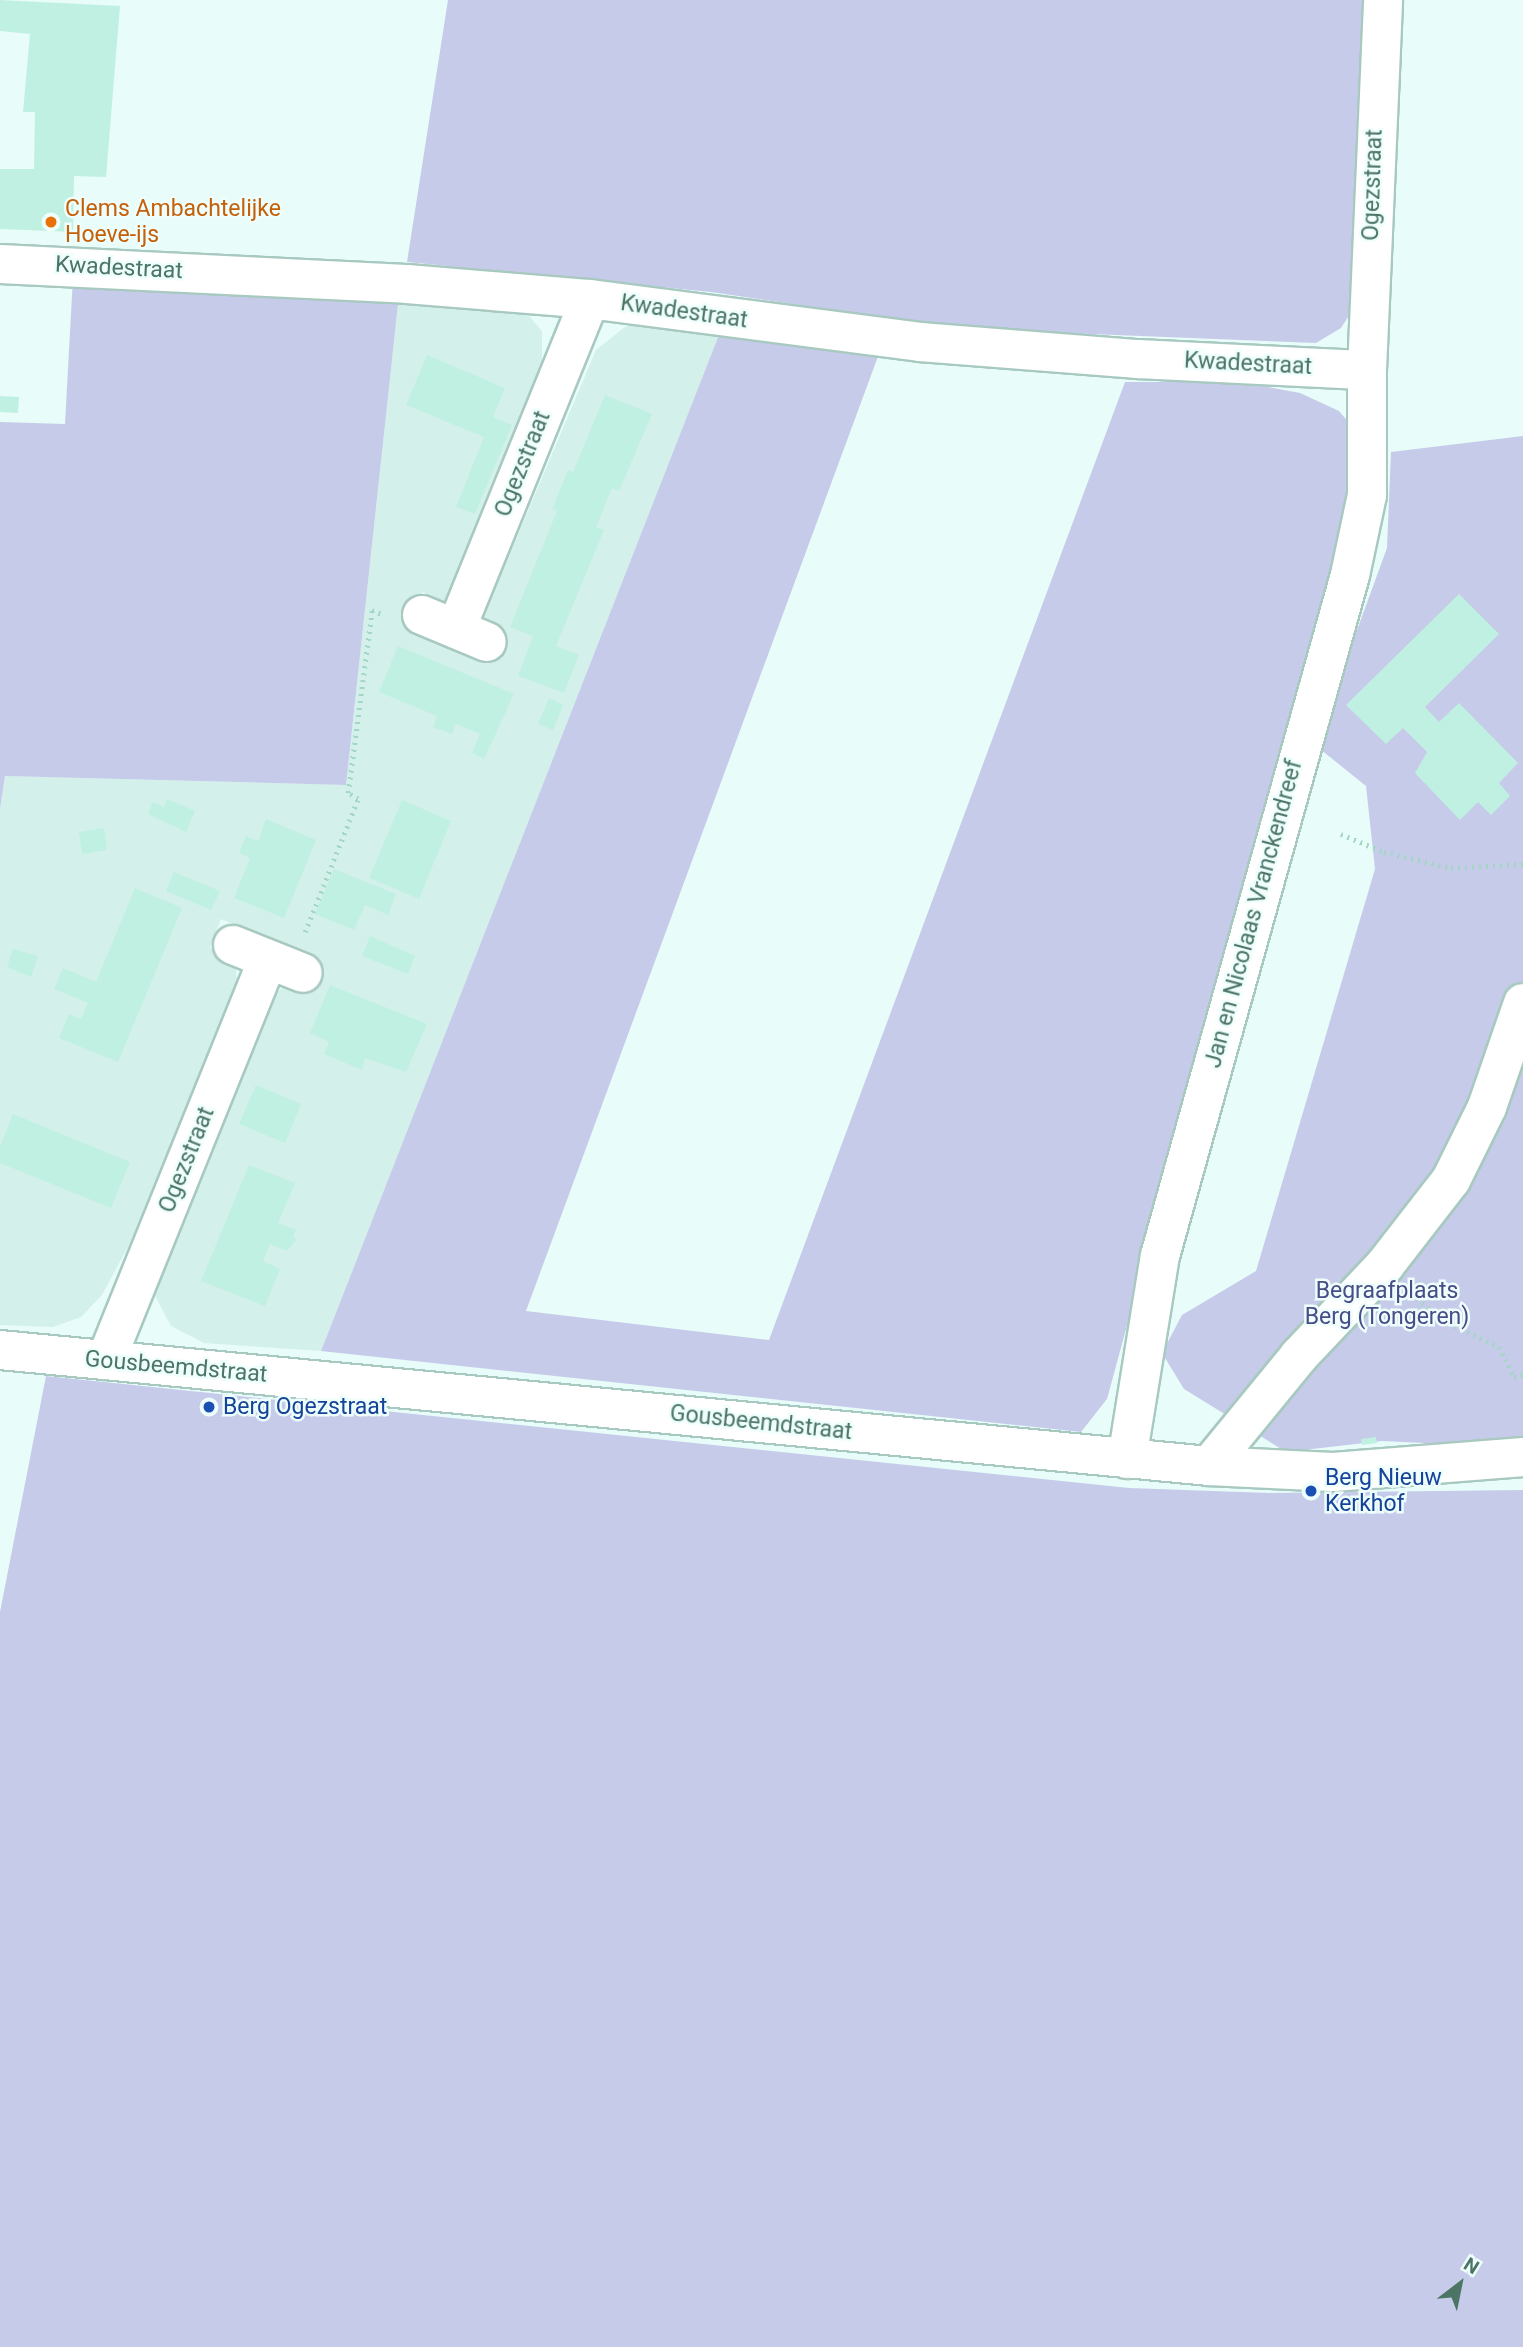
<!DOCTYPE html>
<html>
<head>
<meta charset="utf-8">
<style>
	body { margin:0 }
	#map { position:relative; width:1523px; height:2347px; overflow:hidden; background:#e8fcfa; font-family:Roboto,sans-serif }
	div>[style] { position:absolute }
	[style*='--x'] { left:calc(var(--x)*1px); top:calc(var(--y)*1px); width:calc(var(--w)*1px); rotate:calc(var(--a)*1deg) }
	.residential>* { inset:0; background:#d4f0eb }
	.green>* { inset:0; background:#c6cbe9 }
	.building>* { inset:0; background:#c0f0e1 }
	.path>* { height:4.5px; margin-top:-2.25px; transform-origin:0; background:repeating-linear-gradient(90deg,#a3d6c5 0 2px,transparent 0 7px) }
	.roads { filter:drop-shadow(2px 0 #a8c9c0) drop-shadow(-2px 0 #a8c9c0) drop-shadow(0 2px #a8c9c0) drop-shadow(0 -2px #a8c9c0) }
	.minor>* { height:38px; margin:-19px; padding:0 19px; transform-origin:19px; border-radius:19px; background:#fff }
	.dots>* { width:19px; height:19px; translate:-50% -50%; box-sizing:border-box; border:4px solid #eefefc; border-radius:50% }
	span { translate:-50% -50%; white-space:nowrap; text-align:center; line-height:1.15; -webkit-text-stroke:5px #eefefc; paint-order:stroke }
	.street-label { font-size:23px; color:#4c7566 }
	.food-label { font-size:23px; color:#c56008 }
	.left { translate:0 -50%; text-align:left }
	.park-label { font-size:23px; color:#4a4c87 }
	.transit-label { font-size:23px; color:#164399 }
	.north { position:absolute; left:1425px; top:2249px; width:70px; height:70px; -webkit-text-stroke:5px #eefefc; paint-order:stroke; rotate:32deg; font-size:19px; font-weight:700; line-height:28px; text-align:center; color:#4c7566 }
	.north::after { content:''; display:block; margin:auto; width:24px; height:32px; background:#4c7566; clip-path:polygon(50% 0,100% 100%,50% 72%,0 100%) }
</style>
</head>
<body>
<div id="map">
	<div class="residential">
		<i style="clip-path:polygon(399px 295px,522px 308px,542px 331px,542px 367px,445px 605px,423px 592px,409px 621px,482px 620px,596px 350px,625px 327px,662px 319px,722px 327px,321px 1351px,204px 1343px,171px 1326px,153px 1292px,271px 998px,313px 961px,221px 919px,210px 948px,236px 966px,237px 992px,130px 1243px,102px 1295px,81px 1317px,53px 1327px,0 1325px,0 809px,5px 776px,346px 785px)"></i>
	</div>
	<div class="green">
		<i style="clip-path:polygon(448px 0,1371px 0,1352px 311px,1341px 328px,1316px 343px,963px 329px,711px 292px,407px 262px)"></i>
		<i style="clip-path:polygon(73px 277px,399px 295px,346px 785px,5px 776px,0 809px,0 422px,65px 424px)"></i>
		<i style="clip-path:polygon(722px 327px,880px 351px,526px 1311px,769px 1340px,1125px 382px,1241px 382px,1300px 393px,1339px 411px,1350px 424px,1351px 482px,1319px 622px,1107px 1399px,1081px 1432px,321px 1351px)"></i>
		<i style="clip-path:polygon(1523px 436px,1523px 1438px,1466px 1445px,1382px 1441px,1286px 1452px,1184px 1389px,1162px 1353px,1182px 1315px,1256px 1271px,1375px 869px,1366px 786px,1315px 745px,1387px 548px,1391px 452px)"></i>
		<i style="clip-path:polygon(46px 1376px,1129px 1488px,1269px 1493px,1523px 1490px,1523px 2347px,0 2347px,0 1612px)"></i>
	</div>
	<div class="building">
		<i style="clip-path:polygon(0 0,120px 6px,106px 177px,74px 176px,73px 232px,0 229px,0 169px,34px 169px,35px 112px,23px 112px,30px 34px,0 31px)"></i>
		<i style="clip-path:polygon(427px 355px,505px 388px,493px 417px,512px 425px,475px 514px,456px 507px,484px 437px,406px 405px)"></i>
		<i style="clip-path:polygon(605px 395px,652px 414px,619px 491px,612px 488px,604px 508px,596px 527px,604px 530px,556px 646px,579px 655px,564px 693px,518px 676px,533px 636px,510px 627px,557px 511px,552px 509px,568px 470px,573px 472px)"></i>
		<i style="clip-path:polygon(0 396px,19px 397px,18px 413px,0 412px)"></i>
		<i style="clip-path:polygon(1459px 594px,1499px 634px,1425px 707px,1439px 722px,1459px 703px,1518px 763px,1499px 783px,1510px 796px,1491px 815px,1478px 802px,1460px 820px,1415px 773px,1427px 752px,1403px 728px,1386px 744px,1346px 705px)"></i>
		<i style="clip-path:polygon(398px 646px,514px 694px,484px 759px,472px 753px,480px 734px,456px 724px,452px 734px,433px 727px,437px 716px,379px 692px)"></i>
		<i style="clip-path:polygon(549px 698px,563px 705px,553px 730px,538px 724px)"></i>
		<i style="clip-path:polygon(167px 799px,195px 811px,186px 832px,148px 814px,153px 802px,164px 807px)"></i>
		<i style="clip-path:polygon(402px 800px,451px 821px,419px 899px,369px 878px)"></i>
		<i style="clip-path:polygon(266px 819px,316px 840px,284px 918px,234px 898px,250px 858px,239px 853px,246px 836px,258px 841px)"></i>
		<i style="clip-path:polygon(104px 828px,107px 850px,82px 854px,79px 832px)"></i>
		<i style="clip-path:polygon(334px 869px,396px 894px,388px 915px,365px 905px,354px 930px,315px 914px)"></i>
		<i style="clip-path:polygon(174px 872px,220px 891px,211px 910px,166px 891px)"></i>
		<i style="clip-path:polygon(135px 888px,182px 908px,118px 1062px,59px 1038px,69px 1014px,81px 1019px,88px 1003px,54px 989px,63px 968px,96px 982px)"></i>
		<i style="clip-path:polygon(370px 936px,415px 956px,408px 974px,362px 956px)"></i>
		<i style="clip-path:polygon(13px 949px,38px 956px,31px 977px,7px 967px)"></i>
		<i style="clip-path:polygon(330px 985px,427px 1024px,406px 1072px,365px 1058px,362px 1070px,324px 1054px,329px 1042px,310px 1033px)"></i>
		<i style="clip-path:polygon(256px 1085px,301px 1104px,285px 1143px,239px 1124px)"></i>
		<i style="clip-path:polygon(13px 1114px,130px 1162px,111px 1208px,0 1163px,0 1147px)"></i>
		<i style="clip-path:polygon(249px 1165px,295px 1183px,278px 1223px,296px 1230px,293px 1237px,297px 1239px,287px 1251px,270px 1244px,263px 1261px,280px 1269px,265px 1306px,201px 1281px)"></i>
		<i style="clip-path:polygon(1376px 1437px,1377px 1443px,1362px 1445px,1361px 1439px)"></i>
	</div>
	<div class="path">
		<i style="--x:1341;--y:834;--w:47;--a:22.7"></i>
		<i style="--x:1384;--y:852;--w:69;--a:13.4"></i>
		<i style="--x:1451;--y:868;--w:72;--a:-3.2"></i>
		<i style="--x:305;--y:932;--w:143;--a:-68.3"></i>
		<i style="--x:358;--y:799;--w:12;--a:-149"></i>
		<i style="--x:348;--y:793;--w:185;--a:-82.5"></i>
		<i style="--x:372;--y:610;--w:11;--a:22"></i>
		<i style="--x:1412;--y:1293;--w:40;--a:42"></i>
		<i style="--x:1442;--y:1320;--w:63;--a:25.3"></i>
		<i style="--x:1499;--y:1347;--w:34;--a:63"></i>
		<i style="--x:1514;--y:1377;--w:9;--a:-18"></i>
	</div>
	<div class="roads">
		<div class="minor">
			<i style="--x:0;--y:264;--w:407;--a:2.8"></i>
			<i style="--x:407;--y:284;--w:184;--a:4.7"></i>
			<i style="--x:590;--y:299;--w:333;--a:7.4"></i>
			<i style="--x:920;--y:342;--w:219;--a:4.5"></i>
			<i style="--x:1138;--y:359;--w:229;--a:2.8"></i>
			<i style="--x:422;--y:615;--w:70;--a:22.6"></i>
			<i style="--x:456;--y:629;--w:356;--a:-67.9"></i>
			<i style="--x:233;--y:945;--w:75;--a:21.8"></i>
			<i style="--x:0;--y:1350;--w:1215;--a:5.48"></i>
			<i style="--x:1209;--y:1466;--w:124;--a:2.8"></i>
			<i style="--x:1333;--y:1472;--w:191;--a:-4.5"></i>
			<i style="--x:106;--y:1360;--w:432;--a:-68"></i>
			<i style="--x:1127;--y:1459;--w:206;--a:-80.8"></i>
			<i style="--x:1160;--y:1256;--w:707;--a:-74.41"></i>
			<i style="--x:1350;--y:575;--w:82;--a:-78"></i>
			<i style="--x:1367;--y:495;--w:125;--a:-90"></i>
			<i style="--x:1367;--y:370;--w:370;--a:-87.5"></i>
			<i style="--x:1209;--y:1466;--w:142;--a:-50.7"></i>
			<i style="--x:1299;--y:1356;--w:125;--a:-46.6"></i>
			<i style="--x:1385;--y:1265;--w:108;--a:-52.2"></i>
			<i style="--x:1451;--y:1180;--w:81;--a:-63.7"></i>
			<i style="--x:1487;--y:1107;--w:110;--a:-70.9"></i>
		</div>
	</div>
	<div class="dots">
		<i style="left:51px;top:222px;background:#e8710a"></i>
		<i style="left:209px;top:1407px;background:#1a4fb4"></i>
		<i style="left:1311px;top:1491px;background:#1a4fb4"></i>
	</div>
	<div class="street-label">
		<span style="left:1373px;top:185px;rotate:-88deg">Ogezstraat</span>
		<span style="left:119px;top:268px;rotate:3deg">Kwadestraat</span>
		<span style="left:684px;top:312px;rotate:8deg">Kwadestraat</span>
		<span style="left:1248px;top:364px;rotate:3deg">Kwadestraat</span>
		<span style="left:523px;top:464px;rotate:-68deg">Ogezstraat</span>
		<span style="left:1254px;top:914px;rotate:-75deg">Jan en Nicolaas Vranckendreef</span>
		<span style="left:187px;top:1160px;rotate:-68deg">Ogezstraat</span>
		<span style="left:176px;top:1367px;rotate:5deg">Gousbeemdstraat</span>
		<span style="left:761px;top:1423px;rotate:6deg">Gousbeemdstraat</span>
	</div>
	<div class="food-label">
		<span class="left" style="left:65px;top:222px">Clems Ambachtelijke<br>Hoeve-ijs</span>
	</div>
	<div class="park-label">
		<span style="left:1387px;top:1304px">Begraafplaats<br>Berg (Tongeren)</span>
	</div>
	<div class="transit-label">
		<span class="left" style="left:223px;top:1407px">Berg Ogezstraat</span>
		<span class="left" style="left:1325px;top:1491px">Berg Nieuw<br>Kerkhof</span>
	</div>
	<div class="north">N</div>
</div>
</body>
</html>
